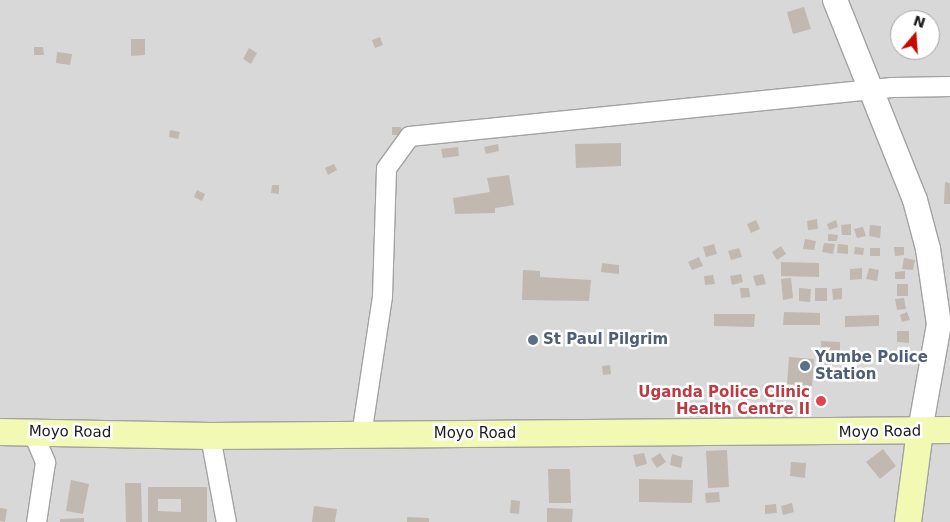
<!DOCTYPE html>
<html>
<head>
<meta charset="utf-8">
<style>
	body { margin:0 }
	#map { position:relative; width:950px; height:522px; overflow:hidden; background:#ede9e0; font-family:"DejaVu Sans",sans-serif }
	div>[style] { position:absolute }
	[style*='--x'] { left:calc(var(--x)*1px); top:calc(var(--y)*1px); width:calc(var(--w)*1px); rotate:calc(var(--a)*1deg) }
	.residential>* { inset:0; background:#d9d8d8 }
	.building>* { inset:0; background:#c1b8b0 }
	.roads { filter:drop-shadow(1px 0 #a2a2a2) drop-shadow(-1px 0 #a2a2a2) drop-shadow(0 1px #a2a2a2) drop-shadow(0 -1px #a2a2a2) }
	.minor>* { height:19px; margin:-9.5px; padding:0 9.5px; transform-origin:9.5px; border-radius:9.5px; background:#fff }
	.tertiary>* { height:24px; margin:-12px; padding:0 12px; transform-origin:12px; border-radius:12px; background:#fff }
	.secondary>* { height:26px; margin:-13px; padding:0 13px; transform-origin:13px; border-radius:13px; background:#f2f9b2 }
	.dots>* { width:14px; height:14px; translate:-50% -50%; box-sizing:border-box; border:2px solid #fff; border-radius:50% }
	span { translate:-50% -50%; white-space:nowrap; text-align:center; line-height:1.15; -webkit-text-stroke:5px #fff; paint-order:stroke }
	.service-label { font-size:15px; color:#4e5e75; font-weight:700 }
	.left { translate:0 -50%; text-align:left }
	.health-label { font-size:15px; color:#be3a42; font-weight:700 }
	.right { translate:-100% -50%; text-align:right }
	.street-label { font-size:15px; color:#1b1b1b }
	.north { position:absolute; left:890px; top:10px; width:50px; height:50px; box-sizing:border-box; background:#fff; border:1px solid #a4a4a4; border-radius:50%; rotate:18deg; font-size:14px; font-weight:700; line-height:20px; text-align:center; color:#1b1b1b }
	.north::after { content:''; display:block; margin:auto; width:18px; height:22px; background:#c50a01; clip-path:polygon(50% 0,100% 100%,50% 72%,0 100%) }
</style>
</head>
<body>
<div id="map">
	<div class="residential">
		<i style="clip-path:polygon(evenodd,0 0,950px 0,950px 522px,0 522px,0 0,900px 20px,930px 20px,930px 50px,900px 50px,900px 20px)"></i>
	</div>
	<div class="building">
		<i style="clip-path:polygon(804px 7px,811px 29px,793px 34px,787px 12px)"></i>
		<i style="clip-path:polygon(380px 37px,383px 45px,375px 48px,372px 40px)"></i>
		<i style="clip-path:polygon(131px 39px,145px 39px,145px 55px,131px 56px)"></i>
		<i style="clip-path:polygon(34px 47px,43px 47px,44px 55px,34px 55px)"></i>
		<i style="clip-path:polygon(249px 48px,257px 53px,251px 64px,243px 59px)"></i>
		<i style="clip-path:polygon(57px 52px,72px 54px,70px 65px,56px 63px)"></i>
		<i style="clip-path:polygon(392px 127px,401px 127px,401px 135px,392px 135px)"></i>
		<i style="clip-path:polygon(170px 130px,180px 132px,178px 139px,169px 137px)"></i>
		<i style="clip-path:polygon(621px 143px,621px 166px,576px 168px,575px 144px)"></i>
		<i style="clip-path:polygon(498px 144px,499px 151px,486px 154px,484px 147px)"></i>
		<i style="clip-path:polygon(458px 147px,459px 156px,443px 158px,441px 149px)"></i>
		<i style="clip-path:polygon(334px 164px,337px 170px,328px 175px,325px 168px)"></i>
		<i style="clip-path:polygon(509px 175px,514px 205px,495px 208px,495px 213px,455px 214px,453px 198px,490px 192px,487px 178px)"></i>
		<i style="clip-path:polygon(945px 182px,950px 183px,950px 204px,944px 204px)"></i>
		<i style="clip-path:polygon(272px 185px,279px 185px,279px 194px,271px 193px)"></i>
		<i style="clip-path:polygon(197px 190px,205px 194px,202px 201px,194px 197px)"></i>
		<i style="clip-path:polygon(817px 219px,818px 229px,808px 230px,807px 221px)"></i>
		<i style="clip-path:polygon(756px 220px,760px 229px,751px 233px,747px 224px)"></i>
		<i style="clip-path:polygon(836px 220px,838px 227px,829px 230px,827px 224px)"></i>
		<i style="clip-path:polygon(851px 224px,851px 235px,842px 235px,841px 225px)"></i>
		<i style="clip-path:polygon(870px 225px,881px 226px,880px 238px,869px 236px)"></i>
		<i style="clip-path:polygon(863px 227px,866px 236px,857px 238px,854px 229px)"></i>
		<i style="clip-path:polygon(828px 234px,838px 235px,837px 241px,828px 241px)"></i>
		<i style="clip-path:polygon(805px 239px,816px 241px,814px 250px,803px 249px)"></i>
		<i style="clip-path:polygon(824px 243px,835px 244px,833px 254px,822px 252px)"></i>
		<i style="clip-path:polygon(714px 244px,717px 254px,706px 257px,703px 247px)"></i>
		<i style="clip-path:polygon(838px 244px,848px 245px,848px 254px,837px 253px)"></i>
		<i style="clip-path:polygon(781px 246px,786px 254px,777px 260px,772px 252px)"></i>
		<i style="clip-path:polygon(855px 247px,864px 248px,863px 255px,854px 254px)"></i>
		<i style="clip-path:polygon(894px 247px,904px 247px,904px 255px,895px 256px)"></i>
		<i style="clip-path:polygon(739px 248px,742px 257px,731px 260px,728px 251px)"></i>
		<i style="clip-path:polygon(870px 248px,880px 248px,880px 256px,870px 256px)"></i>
		<i style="clip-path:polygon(699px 257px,703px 266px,692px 270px,688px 262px)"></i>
		<i style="clip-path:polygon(904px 258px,915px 260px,913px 270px,902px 269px)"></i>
		<i style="clip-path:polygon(781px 262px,819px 263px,819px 277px,781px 276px)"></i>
		<i style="clip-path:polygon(602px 263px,619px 265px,619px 274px,601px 272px)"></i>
		<i style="clip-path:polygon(862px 268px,862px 279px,850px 280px,850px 269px)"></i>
		<i style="clip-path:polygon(869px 268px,879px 270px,877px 281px,866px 279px)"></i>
		<i style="clip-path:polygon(523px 270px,540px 271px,540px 277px,591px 280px,589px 301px,522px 300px)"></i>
		<i style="clip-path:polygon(905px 271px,905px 279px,895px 279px,895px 272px)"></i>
		<i style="clip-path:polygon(741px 274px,743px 282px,732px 285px,730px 276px)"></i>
		<i style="clip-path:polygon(763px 274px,766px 284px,756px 286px,753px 276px)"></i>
		<i style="clip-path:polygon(713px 275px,715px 284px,705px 285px,704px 276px)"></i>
		<i style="clip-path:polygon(791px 278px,793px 298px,783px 300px,781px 279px)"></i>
		<i style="clip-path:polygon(897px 284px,908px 284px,908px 296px,897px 296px)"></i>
		<i style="clip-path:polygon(740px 288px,749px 288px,750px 297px,741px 298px)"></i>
		<i style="clip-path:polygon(799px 288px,811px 289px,810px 302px,799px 301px)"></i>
		<i style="clip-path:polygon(815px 288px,827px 288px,827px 301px,815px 301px)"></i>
		<i style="clip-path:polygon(842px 288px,842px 299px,833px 300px,832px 289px)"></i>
		<i style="clip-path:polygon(904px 298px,906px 309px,897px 310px,895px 299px)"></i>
		<i style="clip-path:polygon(784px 312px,820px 313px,820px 325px,783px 325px)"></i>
		<i style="clip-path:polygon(907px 312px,910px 320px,902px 322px,900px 315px)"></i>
		<i style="clip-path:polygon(714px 314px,755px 314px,754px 327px,714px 326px)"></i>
		<i style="clip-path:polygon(879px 315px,879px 326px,845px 327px,845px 316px)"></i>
		<i style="clip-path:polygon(897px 331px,909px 331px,909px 343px,897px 342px)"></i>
		<i style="clip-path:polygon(821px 341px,840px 342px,840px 354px,821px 353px)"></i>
		<i style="clip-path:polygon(821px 356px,834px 357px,833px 366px,820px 364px)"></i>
		<i style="clip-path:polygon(789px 357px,814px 359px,812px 386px,787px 384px)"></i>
		<i style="clip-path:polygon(610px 365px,611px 374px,603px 375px,602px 366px)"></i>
		<i style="clip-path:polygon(817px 366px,830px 368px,829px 376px,816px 374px)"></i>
		<i style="clip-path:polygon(883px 449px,896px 466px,880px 479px,866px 462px)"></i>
		<i style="clip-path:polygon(727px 450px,729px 487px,708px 488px,706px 451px)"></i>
		<i style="clip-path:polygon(644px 453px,647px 464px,636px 467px,633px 455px)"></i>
		<i style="clip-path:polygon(660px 453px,666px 462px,657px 468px,651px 459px)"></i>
		<i style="clip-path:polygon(672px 454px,683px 457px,681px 468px,670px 465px)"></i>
		<i style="clip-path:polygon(791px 462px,806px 463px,805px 478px,790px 476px)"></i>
		<i style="clip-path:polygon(548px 469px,570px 469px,571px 503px,549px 503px)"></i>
		<i style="clip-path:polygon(639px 479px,693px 480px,692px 503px,639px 502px)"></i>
		<i style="clip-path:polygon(71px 480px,89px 484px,83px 514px,66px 511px)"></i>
		<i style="clip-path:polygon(125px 483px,141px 483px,142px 522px,126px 522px)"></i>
		<i style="clip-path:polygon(evenodd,148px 487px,207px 487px,207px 522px,148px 522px,148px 487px,158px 499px,181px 499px,181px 512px,158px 511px,158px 499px)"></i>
		<i style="clip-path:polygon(719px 492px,720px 502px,706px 503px,705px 493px)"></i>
		<i style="clip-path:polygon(511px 500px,520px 501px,519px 514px,510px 513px)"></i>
		<i style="clip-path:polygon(792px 503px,794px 512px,783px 515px,781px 506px)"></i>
		<i style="clip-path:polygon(776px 504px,777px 513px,765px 514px,765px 505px)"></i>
		<i style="clip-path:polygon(314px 506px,337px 509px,335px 522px,312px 522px)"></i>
		<i style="clip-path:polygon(0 508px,7px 509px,5px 522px,0 521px)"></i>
		<i style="clip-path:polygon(547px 508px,573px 509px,572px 522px,547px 522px)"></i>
		<i style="clip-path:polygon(407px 517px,429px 518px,429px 522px,407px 522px)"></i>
		<i style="clip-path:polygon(84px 518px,84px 522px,60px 522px,60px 519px)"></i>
	</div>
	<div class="roads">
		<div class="minor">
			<i style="--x:32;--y:431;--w:34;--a:67"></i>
			<i style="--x:45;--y:462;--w:61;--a:98.5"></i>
			<i style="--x:361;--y:435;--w:141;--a:-81.4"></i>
			<i style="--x:382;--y:296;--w:128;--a:-88.2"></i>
			<i style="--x:386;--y:168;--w:39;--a:-54"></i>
			<i style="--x:409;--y:136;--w:485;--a:-5.8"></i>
			<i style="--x:892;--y:87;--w:58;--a:-1"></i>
			<i style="--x:210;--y:436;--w:87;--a:79.5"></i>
		</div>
		<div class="tertiary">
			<i style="--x:835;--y:0;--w:215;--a:68.2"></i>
			<i style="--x:915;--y:200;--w:51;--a:75.1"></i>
			<i style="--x:928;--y:249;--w:76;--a:81.7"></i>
			<i style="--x:939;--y:324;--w:109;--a:100.1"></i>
		</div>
		<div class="secondary">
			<i style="--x:0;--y:432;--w:210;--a:1.1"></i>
			<i style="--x:210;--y:436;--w:740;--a:-0.46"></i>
			<i style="--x:908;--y:522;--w:92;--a:-82.5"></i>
		</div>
	</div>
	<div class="dots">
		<i style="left:533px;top:340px;background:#5c6f8a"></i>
		<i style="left:805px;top:366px;background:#5c6f8a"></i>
		<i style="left:821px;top:401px;background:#e0444e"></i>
	</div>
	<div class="service-label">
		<span class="left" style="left:543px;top:340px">St Paul Pilgrim</span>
		<span class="left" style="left:815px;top:366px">Yumbe Police<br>Station</span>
	</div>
	<div class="health-label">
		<span class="right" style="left:810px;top:401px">Uganda Police Clinic<br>Health Centre II</span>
	</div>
	<div class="street-label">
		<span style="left:70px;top:432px;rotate:1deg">Moyo Road</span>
		<span style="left:880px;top:432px;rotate:-1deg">Moyo Road</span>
		<span style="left:475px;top:434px">Moyo Road</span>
	</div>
	<div class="north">N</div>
</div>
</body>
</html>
